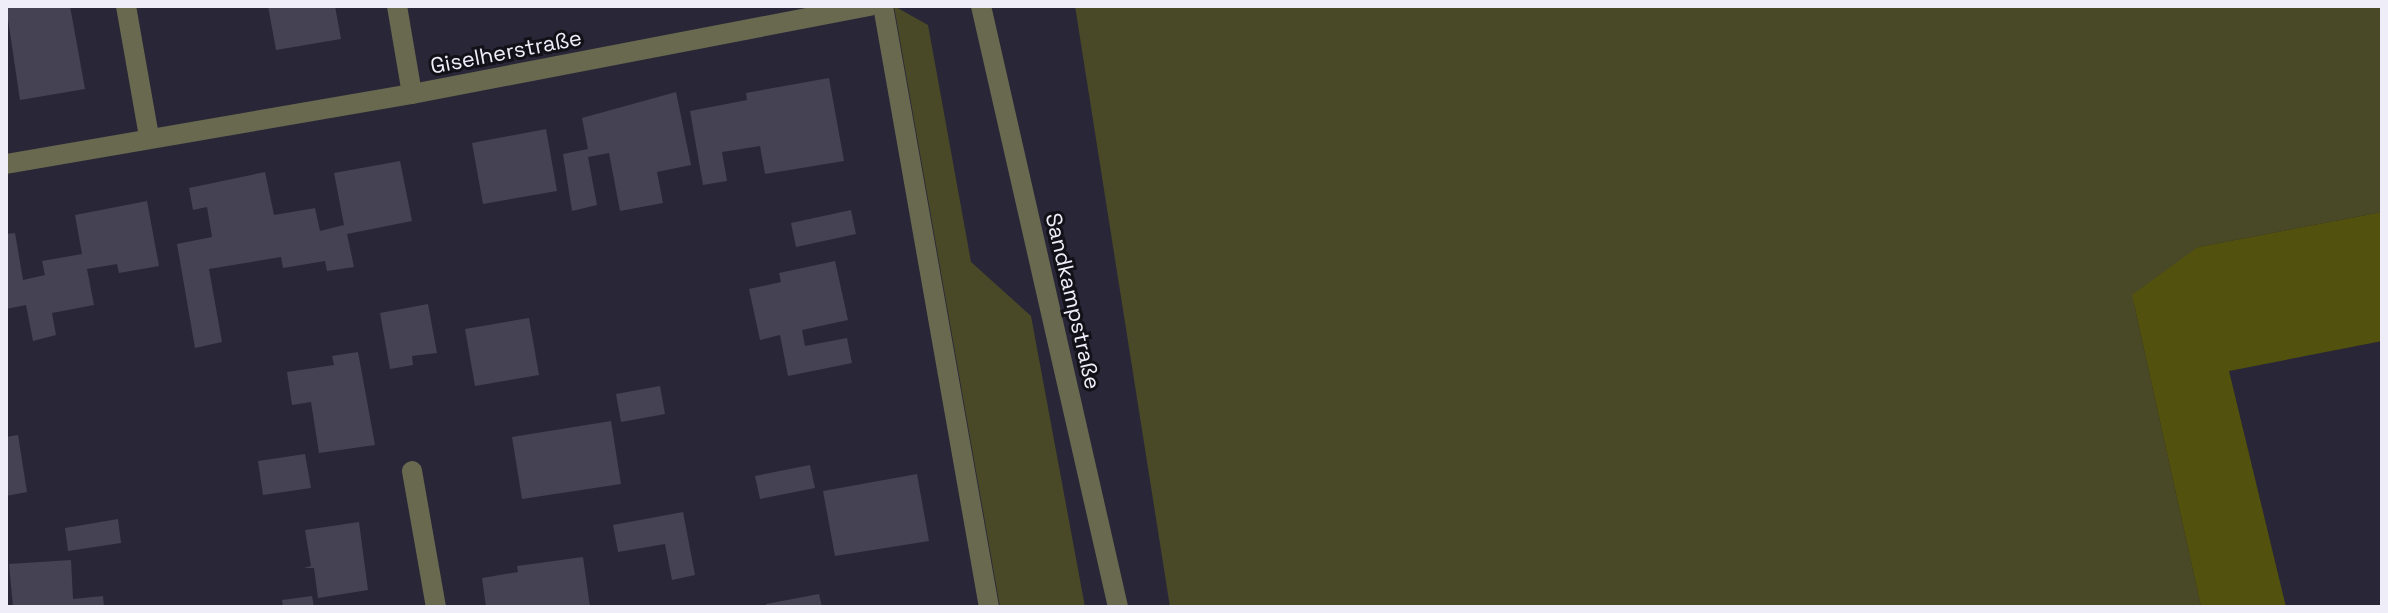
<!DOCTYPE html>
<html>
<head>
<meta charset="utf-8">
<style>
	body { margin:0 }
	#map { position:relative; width:2388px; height:613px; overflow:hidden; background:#292737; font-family:"Space Grotesk",sans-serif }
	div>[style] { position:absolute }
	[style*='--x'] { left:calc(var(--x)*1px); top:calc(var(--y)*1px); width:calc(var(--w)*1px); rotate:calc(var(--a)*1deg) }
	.green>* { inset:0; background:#4a4927 }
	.forest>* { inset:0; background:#52510e }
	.building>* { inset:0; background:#444253 }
	.minor>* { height:20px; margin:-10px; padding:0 10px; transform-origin:10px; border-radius:10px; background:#696950 }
	.tertiary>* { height:20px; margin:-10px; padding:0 10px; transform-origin:10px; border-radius:10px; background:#696950 }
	span { translate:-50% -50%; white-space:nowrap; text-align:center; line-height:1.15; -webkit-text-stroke:6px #121118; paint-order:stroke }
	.street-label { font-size:22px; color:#eeedf8 }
	.frame { position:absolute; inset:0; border:8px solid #eeedf8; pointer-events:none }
</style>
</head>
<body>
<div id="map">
	<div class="green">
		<i style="clip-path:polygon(894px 6px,928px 25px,971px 262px,1031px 316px,1085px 607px,1000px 607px)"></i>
		<i style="clip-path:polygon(1075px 6px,2382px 6px,2382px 212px,2198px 247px,2134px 304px,2201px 607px,1170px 607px)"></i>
	</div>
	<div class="forest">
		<i style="clip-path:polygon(2382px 212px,2382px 341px,2229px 371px,2286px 607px,2201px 607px,2132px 295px,2198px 247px)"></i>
	</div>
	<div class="building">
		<i style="clip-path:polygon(6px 6px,70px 6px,85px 89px,20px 100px)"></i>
		<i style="clip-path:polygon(268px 6px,335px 6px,341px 39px,276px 50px)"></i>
		<i style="clip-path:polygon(829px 78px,844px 161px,765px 174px,760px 146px,722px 152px,727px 181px,703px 185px,690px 111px,747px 100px,746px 93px)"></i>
		<i style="clip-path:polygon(676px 92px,691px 165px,657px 172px,663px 203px,620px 211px,609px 153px,588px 157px,597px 205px,572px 211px,563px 154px,588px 149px,582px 118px)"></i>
		<i style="clip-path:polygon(546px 129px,557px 191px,483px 204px,472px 143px)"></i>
		<i style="clip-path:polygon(400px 161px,412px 221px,347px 234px,354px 267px,327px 271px,325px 261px,283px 268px,281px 257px,209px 269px,222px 342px,195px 348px,177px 244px,212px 237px,207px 207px,193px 210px,189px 188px,265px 172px,274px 215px,315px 208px,320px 231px,344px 225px,334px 173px)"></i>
		<i style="clip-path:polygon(147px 201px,159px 266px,119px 273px,117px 264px,87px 269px,94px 305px,52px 313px,56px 335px,33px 341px,26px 305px,6px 309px,6px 234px,15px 233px,23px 280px,45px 275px,42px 261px,82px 254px,75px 215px)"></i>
		<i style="clip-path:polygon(851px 210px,856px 234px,796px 247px,791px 223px)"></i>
		<i style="clip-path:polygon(835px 261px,848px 320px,802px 330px,805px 346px,847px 338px,852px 363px,788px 376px,780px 335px,760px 340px,749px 289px,781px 282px,779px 273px)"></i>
		<i style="clip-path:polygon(428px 304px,437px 353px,412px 356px,413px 365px,390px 369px,380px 313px)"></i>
		<i style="clip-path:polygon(529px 318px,539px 375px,475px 386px,465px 329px)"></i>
		<i style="clip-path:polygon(358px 352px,375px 445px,319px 453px,311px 402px,292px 405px,287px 372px,334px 365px,332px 356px)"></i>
		<i style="clip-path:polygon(660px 386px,665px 414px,621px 422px,616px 394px)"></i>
		<i style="clip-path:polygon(611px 421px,621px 484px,522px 499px,512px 437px)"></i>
		<i style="clip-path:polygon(18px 435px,27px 492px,6px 496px,6px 437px)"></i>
		<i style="clip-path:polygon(305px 454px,311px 488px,263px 495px,258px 461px)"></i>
		<i style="clip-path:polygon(810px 465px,815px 488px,760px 499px,755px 476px)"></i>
		<i style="clip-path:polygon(917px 474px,929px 541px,835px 556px,823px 491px)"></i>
		<i style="clip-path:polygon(683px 512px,695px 575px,672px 580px,665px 544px,618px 552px,613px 525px)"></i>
		<i style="clip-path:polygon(118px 519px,121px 543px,68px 551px,65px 528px)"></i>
		<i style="clip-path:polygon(359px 522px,368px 590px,318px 598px,314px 568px,304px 568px,311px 566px,305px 530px)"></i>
		<i style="clip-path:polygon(583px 557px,590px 607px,486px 607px,482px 578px,518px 572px,517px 566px)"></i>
		<i style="clip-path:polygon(71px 560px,73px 599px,103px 596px,104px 607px,13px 607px,9px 564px)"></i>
		<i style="clip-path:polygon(819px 594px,822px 607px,766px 607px,766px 604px)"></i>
		<i style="clip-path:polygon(312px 596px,314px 607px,283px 607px,282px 600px)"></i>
	</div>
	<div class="minor">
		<i style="--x:126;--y:6;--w:133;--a:80"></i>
		<i style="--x:397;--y:6;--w:89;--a:80.3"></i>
		<i style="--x:883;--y:6;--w:610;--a:80"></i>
		<i style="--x:6;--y:164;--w:412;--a:-9.8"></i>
		<i style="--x:412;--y:94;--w:467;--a:-10.9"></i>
		<i style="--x:412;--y:471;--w:138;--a:80"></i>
	</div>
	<div class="tertiary">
		<i style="--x:981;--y:6;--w:616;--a:77.16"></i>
	</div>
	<div class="street-label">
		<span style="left:506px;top:52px;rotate:-11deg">Giselherstraße</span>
		<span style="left:1073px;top:301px;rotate:77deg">Sandkampstraße</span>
	</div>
	<div class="frame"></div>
</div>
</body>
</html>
